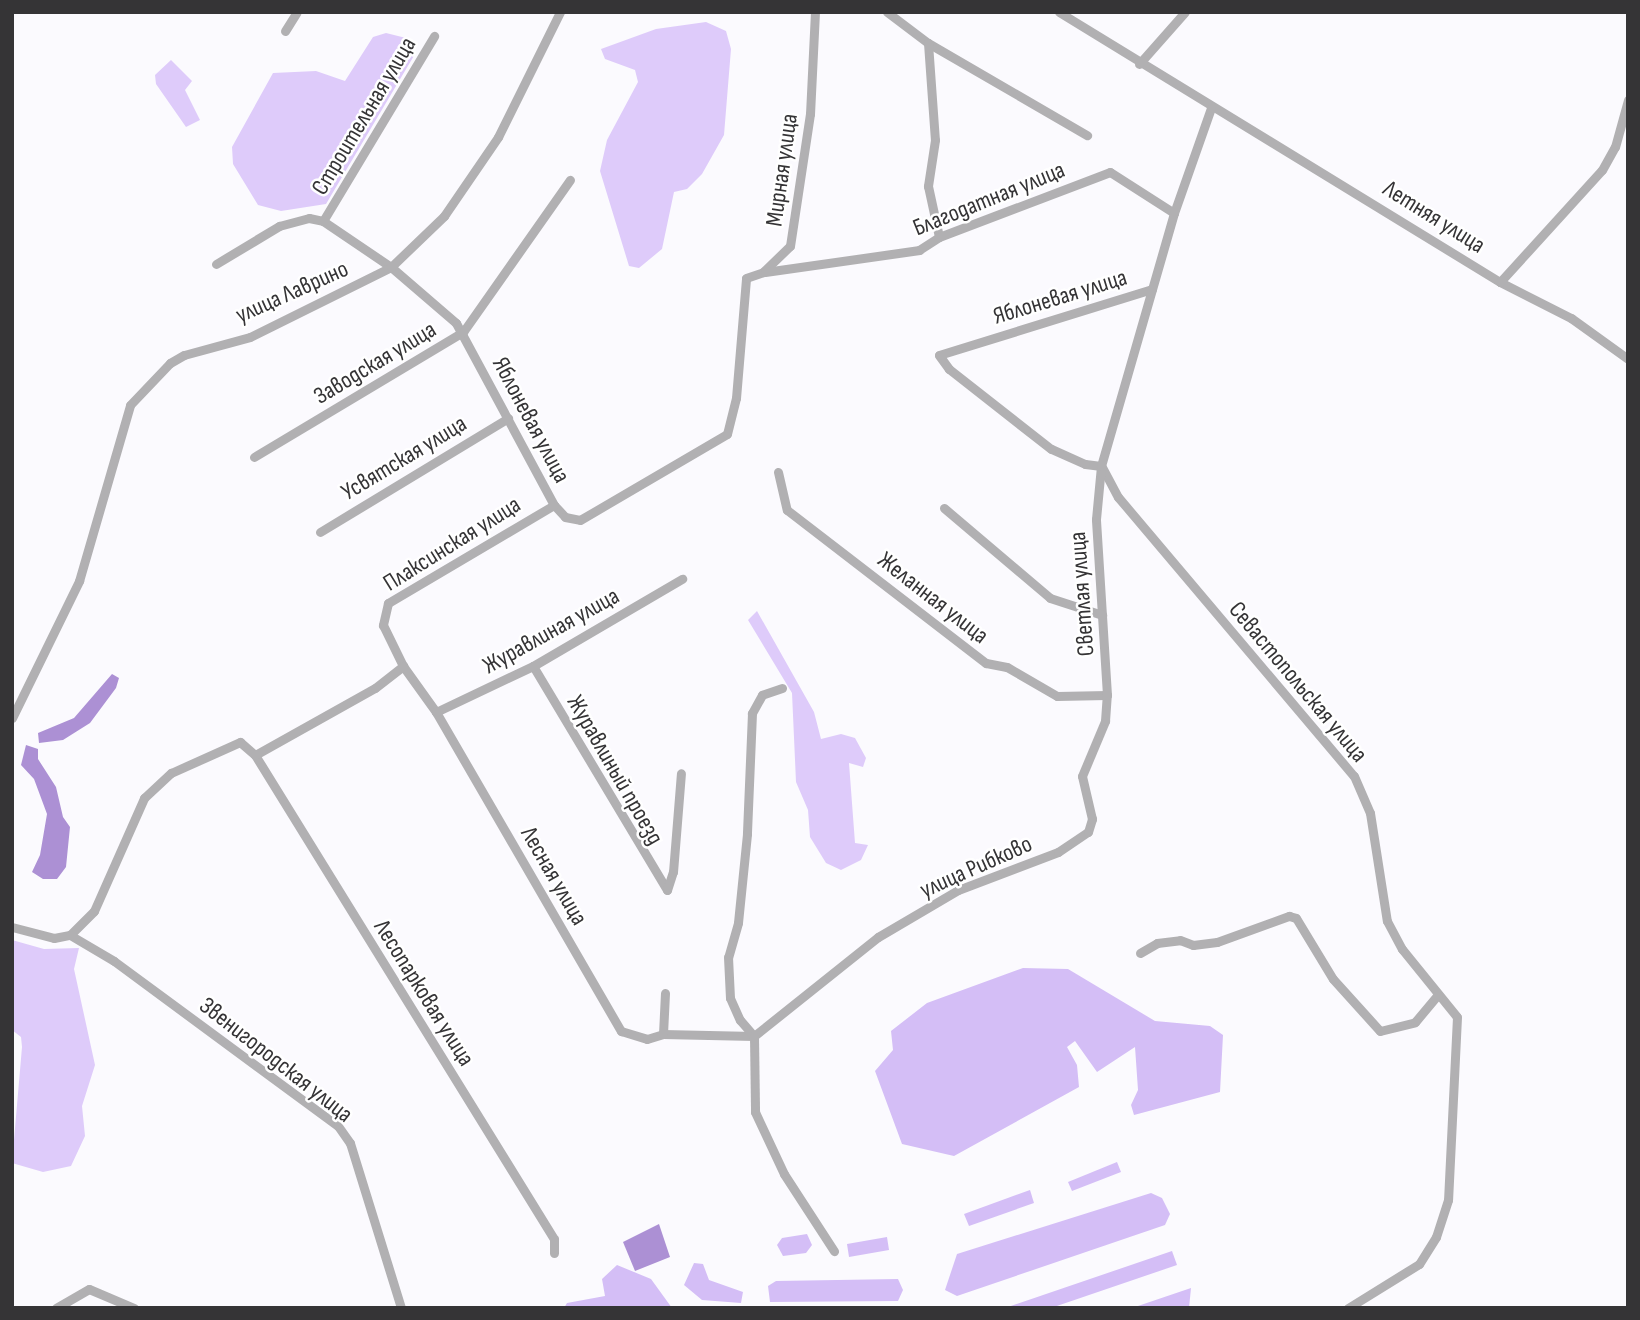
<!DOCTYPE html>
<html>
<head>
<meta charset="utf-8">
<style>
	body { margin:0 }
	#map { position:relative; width:1640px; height:1320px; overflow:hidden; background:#fbfafe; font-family:"Sofia Sans Condensed",sans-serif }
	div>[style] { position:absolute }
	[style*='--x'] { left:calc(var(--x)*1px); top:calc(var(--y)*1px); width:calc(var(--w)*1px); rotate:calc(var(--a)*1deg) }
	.green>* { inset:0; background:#decbfa }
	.forest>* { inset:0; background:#d4bef6 }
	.water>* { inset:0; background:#ac90d4 }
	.minor>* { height:9px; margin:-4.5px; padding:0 4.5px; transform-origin:4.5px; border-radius:4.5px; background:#b1b0b2 }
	span { translate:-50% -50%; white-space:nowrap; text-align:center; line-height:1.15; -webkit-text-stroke:5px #fff; paint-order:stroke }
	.street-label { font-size:24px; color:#353436 }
	.frame { position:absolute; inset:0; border:14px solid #353436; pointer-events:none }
</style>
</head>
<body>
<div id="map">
	<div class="green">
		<i style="clip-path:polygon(706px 22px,726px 31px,731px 49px,724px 135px,702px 174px,687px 189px,674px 192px,662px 249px,639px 268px,629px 266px,600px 171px,607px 140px,638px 82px,635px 70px,605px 59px,601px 49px,656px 29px)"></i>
		<i style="clip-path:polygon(386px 33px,406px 38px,415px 54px,326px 204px,281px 211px,258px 205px,233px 164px,232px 147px,273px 73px,316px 71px,345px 81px,373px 37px)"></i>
		<i style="clip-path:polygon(171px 60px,192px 81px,185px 90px,200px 120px,186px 127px,156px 84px,155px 75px)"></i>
		<i style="clip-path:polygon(757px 611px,814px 712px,821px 739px,841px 734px,855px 738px,866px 758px,863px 767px,849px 763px,855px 843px,868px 845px,861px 860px,841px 870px,826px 863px,810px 837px,808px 810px,796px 782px,792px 693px,748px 620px)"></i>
		<i style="clip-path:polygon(12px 940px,44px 949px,79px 948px,74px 969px,95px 1065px,82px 1106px,85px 1136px,71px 1166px,43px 1172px,12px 1163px,22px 1047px,21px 1037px,12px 1030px)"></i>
	</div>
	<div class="forest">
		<i style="clip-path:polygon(1023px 968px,1068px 969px,1155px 1021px,1210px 1026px,1223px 1035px,1220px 1092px,1134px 1115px,1131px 1105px,1138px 1090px,1135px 1047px,1097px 1072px,1075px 1041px,1067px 1047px,1077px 1065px,1079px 1087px,954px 1156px,902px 1144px,875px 1071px,893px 1050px,891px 1031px,927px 1003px)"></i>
		<i style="clip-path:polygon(1117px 1162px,1121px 1172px,1072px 1191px,1068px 1182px)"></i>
		<i style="clip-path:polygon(1030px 1190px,1034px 1203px,969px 1226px,964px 1214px)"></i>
		<i style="clip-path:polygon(1151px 1193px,1162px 1198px,1170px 1214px,1165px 1225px,957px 1296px,945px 1290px,957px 1254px)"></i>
		<i style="clip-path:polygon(807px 1234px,812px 1245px,806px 1253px,783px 1256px,777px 1245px,782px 1238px)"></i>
		<i style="clip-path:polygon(887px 1237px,889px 1250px,849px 1257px,847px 1244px)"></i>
		<i style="clip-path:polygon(1172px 1251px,1177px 1265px,1051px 1308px,1005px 1308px)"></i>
		<i style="clip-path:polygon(694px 1263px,703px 1264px,709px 1280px,743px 1292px,741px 1303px,702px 1300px,684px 1285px)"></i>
		<i style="clip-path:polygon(617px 1265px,651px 1279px,672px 1308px,564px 1308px,567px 1303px,605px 1296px,602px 1279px)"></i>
		<i style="clip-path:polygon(898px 1279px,903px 1290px,898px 1301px,770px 1302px,768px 1286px,776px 1281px)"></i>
		<i style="clip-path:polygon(1191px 1288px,1189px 1308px,1132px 1308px)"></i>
	</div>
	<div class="water">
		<i style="clip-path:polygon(112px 674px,119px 678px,116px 688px,90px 723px,63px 740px,39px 743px,38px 733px,74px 718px)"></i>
		<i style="clip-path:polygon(26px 745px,38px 749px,38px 759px,56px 787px,63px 817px,70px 827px,66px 867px,57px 879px,43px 879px,32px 872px,40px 855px,47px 814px,34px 779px,21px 765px)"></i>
		<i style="clip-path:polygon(659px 1224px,670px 1257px,635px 1271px,623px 1242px)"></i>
	</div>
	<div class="minor">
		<i style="--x:887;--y:12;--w:51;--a:37.1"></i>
		<i style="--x:928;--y:43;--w:184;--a:30.1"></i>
		<i style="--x:1059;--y:12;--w:517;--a:31.48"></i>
		<i style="--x:1500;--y:282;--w:80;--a:26.9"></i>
		<i style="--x:1571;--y:318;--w:70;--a:35.7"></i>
		<i style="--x:285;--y:31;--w:22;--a:-58"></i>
		<i style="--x:928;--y:43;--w:97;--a:85.9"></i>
		<i style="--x:935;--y:140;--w:47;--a:98.7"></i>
		<i style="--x:928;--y:186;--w:52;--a:77.8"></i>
		<i style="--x:1139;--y:64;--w:69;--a:-48.5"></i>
		<i style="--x:323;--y:221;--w:82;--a:34.1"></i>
		<i style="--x:391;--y:267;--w:86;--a:40.7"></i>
		<i style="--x:456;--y:323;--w:207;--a:61.7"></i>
		<i style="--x:554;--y:505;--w:16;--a:47"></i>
		<i style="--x:565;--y:517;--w:15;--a:11"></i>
		<i style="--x:580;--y:520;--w:170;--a:-30.3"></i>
		<i style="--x:727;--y:434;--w:37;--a:-76"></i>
		<i style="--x:736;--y:398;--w:120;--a:-85.2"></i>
		<i style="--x:746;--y:278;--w:18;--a:-19"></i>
		<i style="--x:763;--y:272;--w:37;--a:-44"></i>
		<i style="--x:790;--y:246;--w:134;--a:-81.4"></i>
		<i style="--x:810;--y:114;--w:102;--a:-87.2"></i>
		<i style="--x:216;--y:264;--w:74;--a:-31.1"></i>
		<i style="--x:279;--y:226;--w:31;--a:-15"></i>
		<i style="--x:309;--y:218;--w:14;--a:12"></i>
		<i style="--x:323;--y:221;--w:216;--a:-59"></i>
		<i style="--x:765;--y:272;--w:156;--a:-8.1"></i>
		<i style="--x:919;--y:250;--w:24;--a:-33"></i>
		<i style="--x:939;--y:237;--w:183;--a:-20.8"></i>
		<i style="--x:1110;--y:172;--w:76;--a:32.6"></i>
		<i style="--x:1500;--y:282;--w:151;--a:-47.7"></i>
		<i style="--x:1602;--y:170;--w:26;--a:-61"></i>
		<i style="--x:1615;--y:147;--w:49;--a:-74.5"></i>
		<i style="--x:254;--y:457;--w:244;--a:-30.9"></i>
		<i style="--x:463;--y:332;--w:186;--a:-54.9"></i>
		<i style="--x:1101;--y:466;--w:16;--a:-173"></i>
		<i style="--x:1085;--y:464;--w:37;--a:-156"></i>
		<i style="--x:1051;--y:449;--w:130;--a:-141.9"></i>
		<i style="--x:949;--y:369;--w:17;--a:-126"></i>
		<i style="--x:939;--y:355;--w:223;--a:-17.2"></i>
		<i style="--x:1102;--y:467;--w:34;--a:62"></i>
		<i style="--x:1118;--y:497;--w:365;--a:49.8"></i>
		<i style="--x:1354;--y:776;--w:40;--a:66.6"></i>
		<i style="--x:1370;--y:813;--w:109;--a:81.1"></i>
		<i style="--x:1387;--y:921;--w:32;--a:62"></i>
		<i style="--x:1402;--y:949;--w:87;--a:51"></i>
		<i style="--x:1457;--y:1017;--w:183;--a:92.8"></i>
		<i style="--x:1448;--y:1200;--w:39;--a:108"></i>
		<i style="--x:1436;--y:1237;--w:32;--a:122"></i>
		<i style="--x:1419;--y:1264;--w:84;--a:148.2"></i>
		<i style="--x:778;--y:472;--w:39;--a:77"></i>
		<i style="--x:787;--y:510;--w:251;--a:37.6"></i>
		<i style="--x:986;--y:663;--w:21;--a:11"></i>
		<i style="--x:1007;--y:667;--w:58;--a:30.1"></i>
		<i style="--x:1057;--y:696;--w:50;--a:-1.1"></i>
		<i style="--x:554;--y:505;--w:193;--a:149.4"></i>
		<i style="--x:388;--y:603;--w:23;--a:103"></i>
		<i style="--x:383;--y:625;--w:46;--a:64"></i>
		<i style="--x:403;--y:666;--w:57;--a:54.3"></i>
		<i style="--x:436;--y:712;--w:369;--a:59.9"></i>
		<i style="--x:621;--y:1031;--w:27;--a:17"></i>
		<i style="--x:647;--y:1039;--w:17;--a:-17"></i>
		<i style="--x:663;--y:1034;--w:91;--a:1.3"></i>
		<i style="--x:754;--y:1036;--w:159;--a:-38.6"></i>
		<i style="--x:878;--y:937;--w:93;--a:-30.4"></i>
		<i style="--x:958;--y:890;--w:107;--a:-20.8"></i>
		<i style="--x:1058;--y:852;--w:36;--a:-34"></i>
		<i style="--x:1088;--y:832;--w:14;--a:-73"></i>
		<i style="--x:1092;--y:819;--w:44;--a:-103.1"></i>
		<i style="--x:1082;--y:776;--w:60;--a:-67.3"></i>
		<i style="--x:1105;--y:721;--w:26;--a:-86"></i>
		<i style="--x:1107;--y:695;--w:176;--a:-93.6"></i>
		<i style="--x:1096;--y:519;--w:53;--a:-84.6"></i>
		<i style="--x:1101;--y:466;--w:263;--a:-73.9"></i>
		<i style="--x:1174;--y:213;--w:111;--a:-70.6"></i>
		<i style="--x:944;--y:508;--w:139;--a:40.3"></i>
		<i style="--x:1050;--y:598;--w:55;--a:18.1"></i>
		<i style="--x:320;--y:532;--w:220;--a:-31.2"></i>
		<i style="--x:533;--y:666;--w:261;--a:59.1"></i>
		<i style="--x:667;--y:890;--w:19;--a:-72"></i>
		<i style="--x:673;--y:872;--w:99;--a:-85.4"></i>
		<i style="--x:782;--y:688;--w:21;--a:161"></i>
		<i style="--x:762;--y:695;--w:21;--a:119"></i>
		<i style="--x:752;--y:713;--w:121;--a:92.4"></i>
		<i style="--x:747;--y:834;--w:89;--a:95.8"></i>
		<i style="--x:738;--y:923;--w:35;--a:106"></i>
		<i style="--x:728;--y:957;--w:41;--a:87.2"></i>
		<i style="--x:730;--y:998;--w:24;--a:66"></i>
		<i style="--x:740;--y:1020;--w:21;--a:49"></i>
		<i style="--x:754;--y:1036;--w:76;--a:89.2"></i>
		<i style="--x:755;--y:1112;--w:68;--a:64.9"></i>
		<i style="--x:784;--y:1174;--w:92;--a:57"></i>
		<i style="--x:436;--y:712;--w:107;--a:-25.4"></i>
		<i style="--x:533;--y:666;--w:173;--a:-30.3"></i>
		<i style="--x:12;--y:718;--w:153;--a:-63.9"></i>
		<i style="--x:79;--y:581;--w:183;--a:-73.8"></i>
		<i style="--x:130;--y:405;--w:58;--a:-46.4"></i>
		<i style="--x:170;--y:363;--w:16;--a:-30"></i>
		<i style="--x:184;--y:355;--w:68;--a:-15.3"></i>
		<i style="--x:250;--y:337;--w:157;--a:-26.4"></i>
		<i style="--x:391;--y:267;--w:74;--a:-43.9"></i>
		<i style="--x:444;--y:216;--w:96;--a:-55.6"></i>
		<i style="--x:498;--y:137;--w:140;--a:-63.6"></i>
		<i style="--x:255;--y:755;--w:569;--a:58.29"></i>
		<i style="--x:554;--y:1239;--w:14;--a:90"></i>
		<i style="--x:12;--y:927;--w:43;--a:14.7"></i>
		<i style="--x:54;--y:938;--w:16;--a:-11"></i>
		<i style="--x:70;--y:935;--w:34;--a:-45"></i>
		<i style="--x:94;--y:911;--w:124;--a:-66.1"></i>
		<i style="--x:144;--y:798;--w:37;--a:-43"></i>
		<i style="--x:171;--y:773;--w:76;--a:-24.2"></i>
		<i style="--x:240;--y:742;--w:20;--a:41"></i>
		<i style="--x:255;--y:755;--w:137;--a:-29.2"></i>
		<i style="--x:375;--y:688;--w:36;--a:-38"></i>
		<i style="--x:70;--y:935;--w:51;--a:30.6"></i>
		<i style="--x:114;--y:961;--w:278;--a:36.4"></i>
		<i style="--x:338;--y:1126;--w:21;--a:55"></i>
		<i style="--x:350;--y:1143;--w:173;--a:72.8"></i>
		<i style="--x:1140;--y:953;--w:20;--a:-30"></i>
		<i style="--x:1157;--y:943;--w:23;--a:-7"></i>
		<i style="--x:1180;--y:940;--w:14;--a:21"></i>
		<i style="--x:1193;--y:945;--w:24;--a:-7"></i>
		<i style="--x:1217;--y:942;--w:77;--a:-19.9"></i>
		<i style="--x:1289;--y:916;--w:7;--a:16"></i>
		<i style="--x:1296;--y:918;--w:71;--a:58.8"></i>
		<i style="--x:1333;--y:979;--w:70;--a:47.9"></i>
		<i style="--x:1380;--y:1031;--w:36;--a:-14"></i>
		<i style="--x:1415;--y:1022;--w:35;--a:-50"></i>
		<i style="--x:663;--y:1034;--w:41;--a:-87.2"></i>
		<i style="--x:56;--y:1308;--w:38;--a:-30"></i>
		<i style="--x:89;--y:1289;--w:49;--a:22.9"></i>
	</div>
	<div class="street-label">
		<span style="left:364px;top:116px;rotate:-59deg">Строительная улица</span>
		<span style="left:782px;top:170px;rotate:-82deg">Мирная улица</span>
		<span style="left:989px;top:199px;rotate:-22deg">Благодатная улица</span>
		<span style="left:1434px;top:217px;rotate:32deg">Летняя улица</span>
		<span style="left:292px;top:292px;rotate:-24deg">улица Лаврино</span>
		<span style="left:1060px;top:297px;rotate:-17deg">Яблоневая улица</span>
		<span style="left:375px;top:363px;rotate:-31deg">Заводская улица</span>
		<span style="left:531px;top:420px;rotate:62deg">Яблоневая улица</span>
		<span style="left:404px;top:458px;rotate:-31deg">Усвятская улица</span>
		<span style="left:452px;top:544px;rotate:-32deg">Плаксинская улица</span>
		<span style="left:1082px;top:594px;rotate:-94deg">Светлая улица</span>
		<span style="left:933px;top:598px;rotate:38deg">Желанная улица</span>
		<span style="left:551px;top:631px;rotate:-29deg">Журавлиная улица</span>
		<span style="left:1298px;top:682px;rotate:50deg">Севастопольская улица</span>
		<span style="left:615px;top:770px;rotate:60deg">Журавлиный проезд</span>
		<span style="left:976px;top:867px;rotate:-24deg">улица Рибково</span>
		<span style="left:554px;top:876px;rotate:60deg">Лесная улица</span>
		<span style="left:424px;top:993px;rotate:58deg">Лесопарковая улица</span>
		<span style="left:276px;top:1060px;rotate:38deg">Звенигородская улица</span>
	</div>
	<div class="frame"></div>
</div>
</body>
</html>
